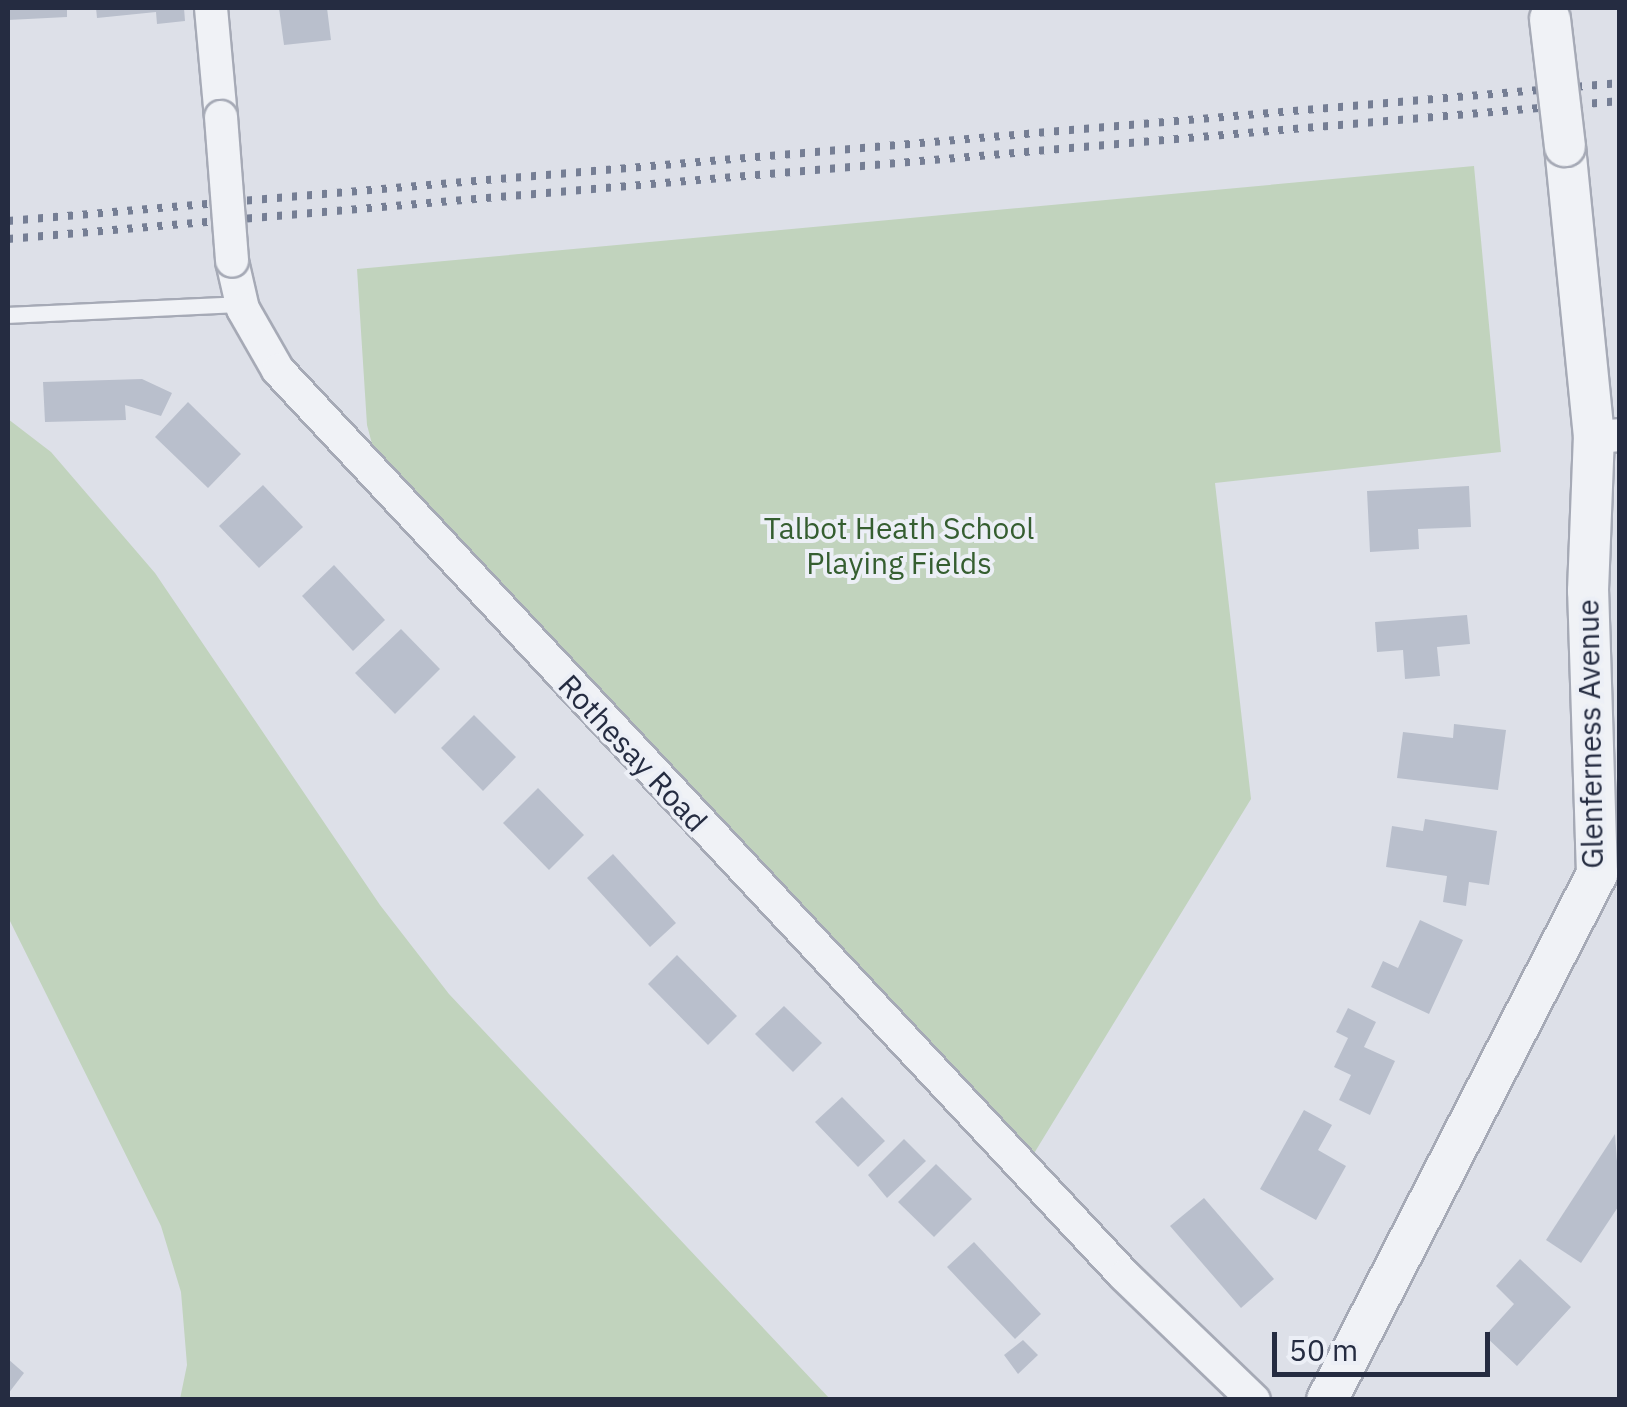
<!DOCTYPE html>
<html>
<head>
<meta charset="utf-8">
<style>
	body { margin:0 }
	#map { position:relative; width:1627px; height:1407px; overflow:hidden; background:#dde0e8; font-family:"IBM Plex Sans",sans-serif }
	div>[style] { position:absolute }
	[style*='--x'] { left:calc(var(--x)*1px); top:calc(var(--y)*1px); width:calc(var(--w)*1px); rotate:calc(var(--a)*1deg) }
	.green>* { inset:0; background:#c1d3bd }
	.building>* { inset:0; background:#b9bfcc }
	.roads { filter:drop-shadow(2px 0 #a6aab6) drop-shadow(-2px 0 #a6aab6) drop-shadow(0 2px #a6aab6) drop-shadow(0 -2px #a6aab6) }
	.service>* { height:15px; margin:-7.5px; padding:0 7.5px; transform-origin:7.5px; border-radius:7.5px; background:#f0f2f6 }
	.minor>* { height:32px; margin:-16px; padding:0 16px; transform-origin:16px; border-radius:16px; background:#f0f2f6 }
	.tertiary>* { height:40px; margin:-20px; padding:0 20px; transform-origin:20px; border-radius:20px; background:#f0f2f6 }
	.rail>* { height:8px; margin-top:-4px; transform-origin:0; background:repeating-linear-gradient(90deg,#757e94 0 5px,transparent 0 15px) }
	.bridges { filter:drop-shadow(2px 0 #a6aab6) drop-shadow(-2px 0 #a6aab6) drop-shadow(0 2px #a6aab6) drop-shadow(0 -2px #a6aab6) }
	.minor-bridge>* { height:32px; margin:-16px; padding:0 16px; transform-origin:16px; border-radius:16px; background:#f0f2f6 }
	.tertiary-bridge>* { height:40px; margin:-20px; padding:0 20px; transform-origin:20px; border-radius:20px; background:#f0f2f6 }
	span { translate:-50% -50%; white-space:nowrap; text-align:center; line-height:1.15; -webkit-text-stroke:8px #eceff6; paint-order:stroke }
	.park-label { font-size:30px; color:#355e30 }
	.street-label { font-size:30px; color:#252c41 }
	.frame { position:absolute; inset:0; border:10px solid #252c41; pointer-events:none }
	.scale { position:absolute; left:1272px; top:1332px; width:218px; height:45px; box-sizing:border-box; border:5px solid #252c41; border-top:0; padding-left:12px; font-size:30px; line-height:35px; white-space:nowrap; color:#252c41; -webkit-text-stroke:8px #eceff6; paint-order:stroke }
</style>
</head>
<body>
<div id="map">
	<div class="green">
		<i style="clip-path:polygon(1474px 166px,1501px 452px,1215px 483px,1251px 799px,1033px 1155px,376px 459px,367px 425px,357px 269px)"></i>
		<i style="clip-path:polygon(8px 419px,51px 452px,155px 573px,380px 905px,449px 994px,830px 1399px,180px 1399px,187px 1365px,181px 1292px,161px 1226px,8px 917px)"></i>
	</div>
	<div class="building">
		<i style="clip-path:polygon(8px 8px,67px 8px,67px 17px,8px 20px)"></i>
		<i style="clip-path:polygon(96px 8px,184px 8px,185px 21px,157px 24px,156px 12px,97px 18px)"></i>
		<i style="clip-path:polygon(279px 8px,327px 8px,331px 40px,284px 45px)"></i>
		<i style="clip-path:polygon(142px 379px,172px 393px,161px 416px,125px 405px,126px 420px,45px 422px,43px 382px)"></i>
		<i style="clip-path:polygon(188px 402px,241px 454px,208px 488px,155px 437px)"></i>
		<i style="clip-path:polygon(263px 485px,303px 527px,259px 568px,219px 526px)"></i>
		<i style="clip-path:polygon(1469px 486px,1471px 527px,1418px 529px,1419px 549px,1370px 552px,1367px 491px)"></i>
		<i style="clip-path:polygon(334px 565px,385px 620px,353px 651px,302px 596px)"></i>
		<i style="clip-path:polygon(1467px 615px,1470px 644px,1437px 647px,1440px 676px,1405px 679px,1403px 650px,1377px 652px,1375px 622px)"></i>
		<i style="clip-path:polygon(401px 629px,440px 669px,395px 714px,355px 673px)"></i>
		<i style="clip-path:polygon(474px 715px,516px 757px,483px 791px,441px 748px)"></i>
		<i style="clip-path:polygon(1454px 724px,1506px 730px,1498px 790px,1397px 778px,1403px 732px,1453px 738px)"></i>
		<i style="clip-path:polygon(538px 788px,584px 835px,549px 870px,503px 823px)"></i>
		<i style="clip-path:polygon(1425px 819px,1497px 831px,1489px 885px,1469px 882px,1466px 906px,1443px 902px,1447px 876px,1386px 867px,1392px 826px,1423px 831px)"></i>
		<i style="clip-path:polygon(613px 854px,676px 923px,650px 947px,587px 878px)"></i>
		<i style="clip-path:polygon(1420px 920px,1463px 940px,1429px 1014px,1371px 987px,1383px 961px,1398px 968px)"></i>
		<i style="clip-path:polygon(677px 955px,737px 1016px,708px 1045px,648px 984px)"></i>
		<i style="clip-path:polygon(784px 1006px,822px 1043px,793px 1072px,755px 1034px)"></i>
		<i style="clip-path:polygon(1348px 1008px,1376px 1022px,1364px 1047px,1395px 1061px,1370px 1115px,1339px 1100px,1351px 1075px,1334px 1067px,1348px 1038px,1336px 1032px)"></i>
		<i style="clip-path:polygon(842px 1097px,885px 1141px,858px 1167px,815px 1122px)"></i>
		<i style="clip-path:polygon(1304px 1110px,1332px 1125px,1318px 1150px,1346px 1166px,1316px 1220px,1260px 1189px)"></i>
		<i style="clip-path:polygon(1615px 1134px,1620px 1204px,1581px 1263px,1546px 1240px)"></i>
		<i style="clip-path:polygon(904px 1139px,926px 1161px,887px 1198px,868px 1175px)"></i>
		<i style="clip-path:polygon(936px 1164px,972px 1199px,934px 1237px,898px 1202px)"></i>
		<i style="clip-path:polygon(1204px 1198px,1274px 1279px,1241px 1308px,1170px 1226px)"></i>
		<i style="clip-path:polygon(974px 1242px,1041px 1314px,1015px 1339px,947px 1267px)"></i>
		<i style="clip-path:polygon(1520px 1259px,1571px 1307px,1517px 1366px,1485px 1336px,1514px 1304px,1496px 1286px)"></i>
		<i style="clip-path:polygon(1023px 1340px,1038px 1355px,1018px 1374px,1004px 1355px)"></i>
		<i style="clip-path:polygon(8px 1359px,24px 1373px,8px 1394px)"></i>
	</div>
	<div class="roads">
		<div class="service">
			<i style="--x:8;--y:315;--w:234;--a:-2.7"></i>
		</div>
		<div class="minor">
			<i style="--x:211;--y:8;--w:109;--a:84.8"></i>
			<i style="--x:232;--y:261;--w:49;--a:77.1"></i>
			<i style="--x:243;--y:309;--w:70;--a:60.2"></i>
			<i style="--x:278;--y:370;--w:1240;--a:46.93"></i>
			<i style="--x:1125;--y:1276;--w:179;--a:43.9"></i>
			<i style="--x:1594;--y:437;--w:26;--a:-4"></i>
		</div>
		<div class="tertiary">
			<i style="--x:1327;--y:1400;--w:591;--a:-62.83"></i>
			<i style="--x:1597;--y:874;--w:283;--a:-91.8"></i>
			<i style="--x:1588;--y:591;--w:154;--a:-87.8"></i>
			<i style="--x:1594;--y:437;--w:292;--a:-95.7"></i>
		</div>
	</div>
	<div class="rail">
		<i style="--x:8;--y:221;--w:1618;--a:-4.89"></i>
		<i style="--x:8;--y:239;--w:1618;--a:-4.89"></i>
	</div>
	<div class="bridges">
		<div class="minor-bridge">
			<i style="--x:221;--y:117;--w:144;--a:85.6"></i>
		</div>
		<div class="tertiary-bridge">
			<i style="--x:1550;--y:19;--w:128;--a:83.3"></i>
		</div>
	</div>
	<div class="park-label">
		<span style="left:899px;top:545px">Talbot Heath School<br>Playing Fields</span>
	</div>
	<div class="street-label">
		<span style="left:1590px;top:734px;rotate:-91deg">Glenferness Avenue</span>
		<span style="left:633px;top:753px;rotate:47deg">Rothesay Road</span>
	</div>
	<div class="frame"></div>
	<div class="scale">50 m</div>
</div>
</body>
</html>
